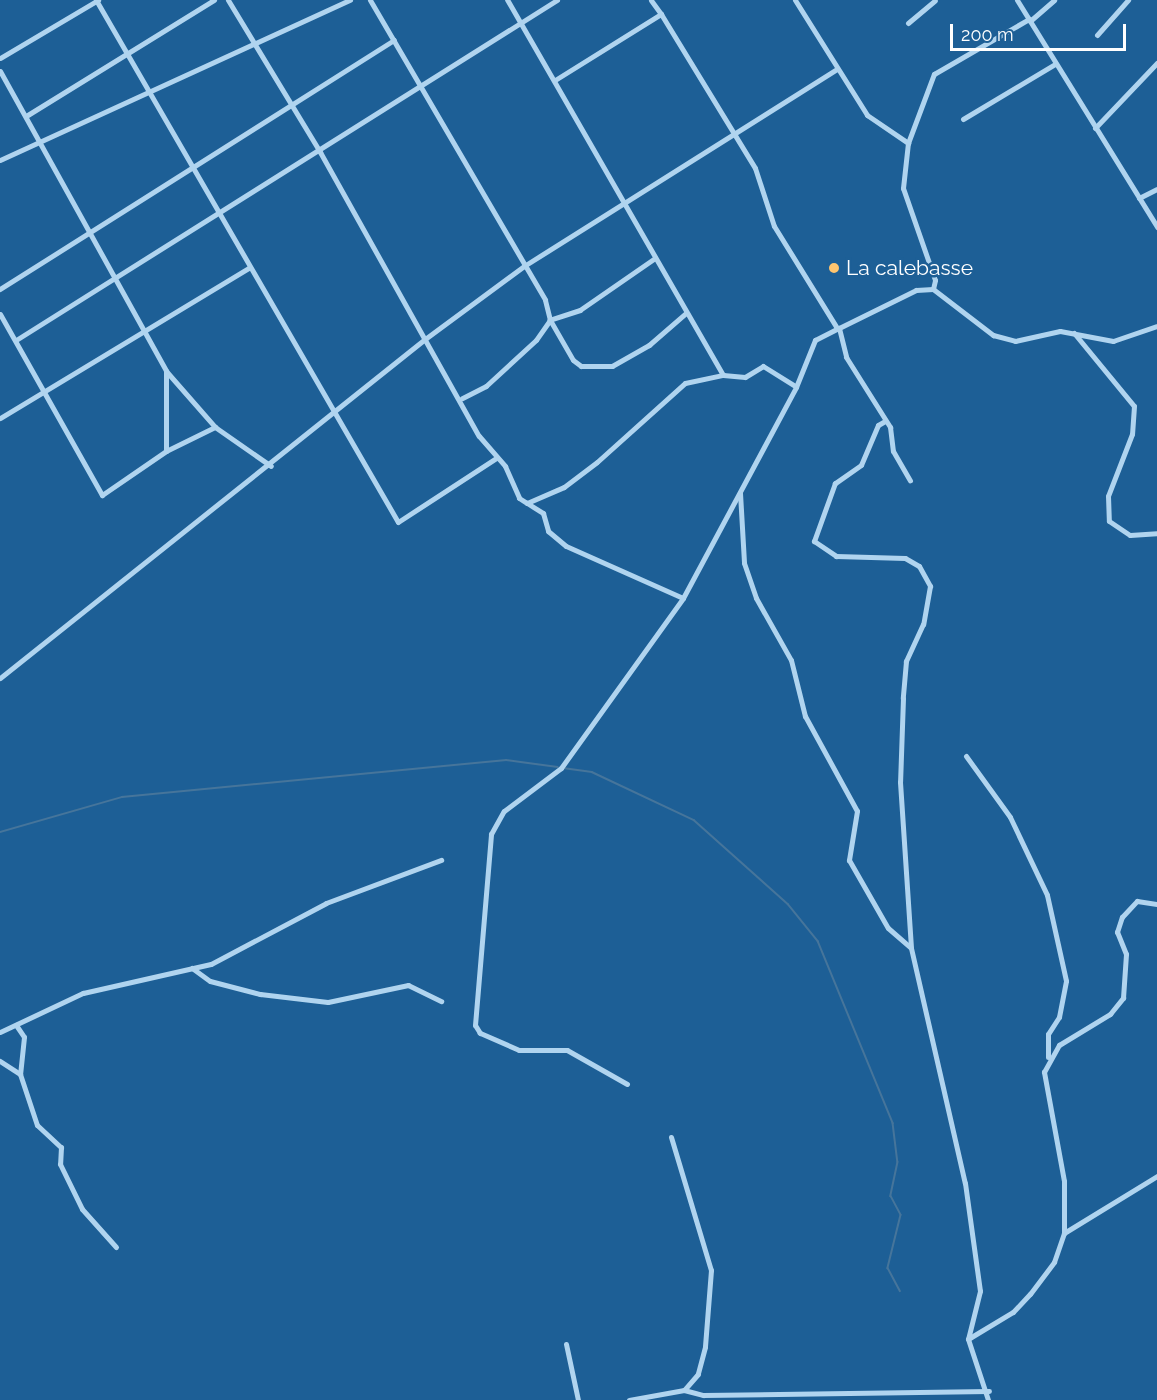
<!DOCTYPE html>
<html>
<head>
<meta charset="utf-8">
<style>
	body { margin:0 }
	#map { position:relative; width:1157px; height:1400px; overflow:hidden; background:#1d5f96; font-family:Raleway,sans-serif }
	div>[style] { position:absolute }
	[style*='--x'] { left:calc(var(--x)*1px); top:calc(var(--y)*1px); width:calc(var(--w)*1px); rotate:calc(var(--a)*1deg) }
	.stream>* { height:1.5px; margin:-0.75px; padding:0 0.75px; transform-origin:0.75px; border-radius:0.75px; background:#46759b }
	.minor>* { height:5px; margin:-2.5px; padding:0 2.5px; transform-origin:2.5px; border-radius:2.5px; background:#b0d4ef }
	.dots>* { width:16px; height:16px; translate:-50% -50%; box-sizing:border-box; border:3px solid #1d5f96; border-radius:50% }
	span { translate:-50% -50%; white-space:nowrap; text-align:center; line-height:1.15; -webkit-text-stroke:5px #1d5f96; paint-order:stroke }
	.poi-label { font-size:21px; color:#fff }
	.left { translate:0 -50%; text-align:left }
	.scale { position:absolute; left:950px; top:24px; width:176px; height:27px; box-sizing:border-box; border:3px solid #fff; border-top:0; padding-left:8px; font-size:18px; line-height:21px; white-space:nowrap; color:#fff; -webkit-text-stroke:4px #1d5f96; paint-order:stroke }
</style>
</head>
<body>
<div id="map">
	<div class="stream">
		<i style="--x:563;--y:768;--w:29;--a:8"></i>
		<i style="--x:592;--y:772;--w:113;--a:25.2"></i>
		<i style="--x:694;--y:820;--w:126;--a:41.8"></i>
		<i style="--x:788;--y:904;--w:48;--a:51"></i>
		<i style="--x:818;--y:941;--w:197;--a:67.6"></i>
		<i style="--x:893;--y:1123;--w:39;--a:83"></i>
		<i style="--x:898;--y:1162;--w:35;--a:102"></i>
		<i style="--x:891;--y:1196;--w:21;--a:62"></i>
		<i style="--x:901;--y:1215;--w:55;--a:103.8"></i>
		<i style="--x:888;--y:1268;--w:26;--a:62"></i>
		<i style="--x:0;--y:832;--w:127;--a:-16"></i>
		<i style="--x:122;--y:797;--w:386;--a:-5.5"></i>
		<i style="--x:506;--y:760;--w:52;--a:7.7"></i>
	</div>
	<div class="minor">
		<i style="--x:96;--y:0;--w:603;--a:59.95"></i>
		<i style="--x:398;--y:522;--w:117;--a:-33.1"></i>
		<i style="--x:228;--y:0;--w:178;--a:58.8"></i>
		<i style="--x:320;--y:152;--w:325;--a:60.8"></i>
		<i style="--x:479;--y:436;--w:40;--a:49"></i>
		<i style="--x:505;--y:466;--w:35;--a:66"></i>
		<i style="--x:519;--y:498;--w:9;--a:32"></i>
		<i style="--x:527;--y:503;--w:40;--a:-23.4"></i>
		<i style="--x:564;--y:487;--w:41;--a:-37.1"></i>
		<i style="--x:597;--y:462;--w:118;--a:-41.9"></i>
		<i style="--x:685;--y:383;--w:39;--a:-12"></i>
		<i style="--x:723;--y:375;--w:433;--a:-119.9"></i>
		<i style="--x:370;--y:0;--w:347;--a:59.7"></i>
		<i style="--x:545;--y:300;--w:21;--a:76"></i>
		<i style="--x:550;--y:320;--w:24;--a:125"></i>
		<i style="--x:536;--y:340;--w:68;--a:137.4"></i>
		<i style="--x:486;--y:386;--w:27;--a:153"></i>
		<i style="--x:795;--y:0;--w:136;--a:57.9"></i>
		<i style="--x:867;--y:115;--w:50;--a:34.3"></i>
		<i style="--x:1017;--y:0;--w:267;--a:58.3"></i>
		<i style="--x:661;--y:14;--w:180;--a:58.6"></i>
		<i style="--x:755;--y:168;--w:61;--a:71.9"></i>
		<i style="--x:774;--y:226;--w:120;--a:58.3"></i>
		<i style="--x:1030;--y:21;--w:32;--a:-41"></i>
		<i style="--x:908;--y:23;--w:35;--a:-40"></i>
		<i style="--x:1097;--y:35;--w:47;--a:-48.5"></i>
		<i style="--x:0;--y:58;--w:114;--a:-30.6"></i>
		<i style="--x:0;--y:71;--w:343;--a:61"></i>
		<i style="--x:166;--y:371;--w:80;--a:90"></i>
		<i style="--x:555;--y:80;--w:125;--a:-31.9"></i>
		<i style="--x:661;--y:14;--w:17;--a:-126"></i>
		<i style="--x:26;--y:116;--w:221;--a:-31.7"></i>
		<i style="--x:963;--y:119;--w:107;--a:-30.9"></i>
		<i style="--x:1095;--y:128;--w:90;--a:-46.4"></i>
		<i style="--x:0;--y:160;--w:385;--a:-24.6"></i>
		<i style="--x:1139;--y:198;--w:20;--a:-27"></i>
		<i style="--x:655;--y:258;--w:91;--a:145.3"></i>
		<i style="--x:580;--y:310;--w:32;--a:162"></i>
		<i style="--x:550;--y:320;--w:46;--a:60.1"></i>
		<i style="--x:573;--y:360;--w:10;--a:37"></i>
		<i style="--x:581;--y:366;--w:31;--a:0"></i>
		<i style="--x:612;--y:366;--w:43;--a:-29.6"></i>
		<i style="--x:649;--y:345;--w:49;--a:-40.9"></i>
		<i style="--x:0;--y:289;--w:466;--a:-32.3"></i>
		<i style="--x:933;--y:289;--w:9;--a:-77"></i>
		<i style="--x:935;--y:280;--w:97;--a:-109.2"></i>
		<i style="--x:903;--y:188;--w:45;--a:-83.7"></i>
		<i style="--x:908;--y:143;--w:74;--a:-69.4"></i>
		<i style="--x:934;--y:74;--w:110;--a:-30.1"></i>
		<i style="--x:0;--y:314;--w:208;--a:60.6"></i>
		<i style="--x:102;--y:495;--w:78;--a:-34.5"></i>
		<i style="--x:166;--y:451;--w:55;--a:-26.1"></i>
		<i style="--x:839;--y:328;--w:86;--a:-26.3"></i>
		<i style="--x:916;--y:290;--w:17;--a:-3"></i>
		<i style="--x:933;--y:289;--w:76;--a:37.5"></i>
		<i style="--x:993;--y:335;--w:23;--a:15"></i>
		<i style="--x:1015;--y:341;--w:46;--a:-12.5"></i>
		<i style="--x:1060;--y:331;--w:54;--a:10.7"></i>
		<i style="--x:1113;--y:341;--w:46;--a:-18.8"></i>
		<i style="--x:1074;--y:333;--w:94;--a:50.6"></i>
		<i style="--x:1134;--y:406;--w:28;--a:94"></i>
		<i style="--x:1132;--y:434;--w:66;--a:111.2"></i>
		<i style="--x:1108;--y:496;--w:25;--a:88"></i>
		<i style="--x:1109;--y:521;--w:25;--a:34"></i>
		<i style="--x:1130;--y:535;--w:27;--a:-4"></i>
		<i style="--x:16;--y:340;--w:639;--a:-32.15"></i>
		<i style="--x:166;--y:371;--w:74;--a:48.8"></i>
		<i style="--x:215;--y:427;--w:68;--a:34.9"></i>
		<i style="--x:723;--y:375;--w:22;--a:5"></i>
		<i style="--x:745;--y:377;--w:21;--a:-31"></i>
		<i style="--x:763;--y:366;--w:39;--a:32"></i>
		<i style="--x:796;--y:387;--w:51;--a:-68"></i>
		<i style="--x:815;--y:340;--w:27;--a:-27"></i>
		<i style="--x:839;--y:328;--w:30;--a:76"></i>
		<i style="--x:846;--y:357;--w:83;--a:57.8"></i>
		<i style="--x:890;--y:427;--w:24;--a:83"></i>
		<i style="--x:893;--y:451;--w:34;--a:60"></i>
		<i style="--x:0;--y:418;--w:291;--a:-31.1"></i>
		<i style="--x:885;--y:421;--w:8;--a:150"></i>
		<i style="--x:878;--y:425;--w:43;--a:113"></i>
		<i style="--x:861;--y:465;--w:32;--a:145"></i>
		<i style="--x:835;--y:483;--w:62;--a:109.9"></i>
		<i style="--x:814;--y:541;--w:27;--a:34"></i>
		<i style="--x:836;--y:556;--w:69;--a:1.7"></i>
		<i style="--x:905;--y:558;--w:16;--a:30"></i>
		<i style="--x:919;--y:566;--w:23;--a:61"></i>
		<i style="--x:930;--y:586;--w:39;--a:100"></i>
		<i style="--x:923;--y:624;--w:41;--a:114.7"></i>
		<i style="--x:906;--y:661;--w:37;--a:95"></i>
		<i style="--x:903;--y:698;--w:84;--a:92"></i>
		<i style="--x:900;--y:782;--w:165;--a:86.2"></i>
		<i style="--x:740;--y:493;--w:70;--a:86.7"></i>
		<i style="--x:744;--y:563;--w:37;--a:71"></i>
		<i style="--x:756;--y:598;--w:71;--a:60.6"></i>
		<i style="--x:791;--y:660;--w:58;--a:76"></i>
		<i style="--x:805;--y:716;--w:108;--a:61.3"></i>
		<i style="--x:857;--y:811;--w:50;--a:99.3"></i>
		<i style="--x:849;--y:860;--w:78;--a:60.2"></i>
		<i style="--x:888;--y:928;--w:30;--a:41"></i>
		<i style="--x:911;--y:948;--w:241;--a:77.1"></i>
		<i style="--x:965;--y:1183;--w:109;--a:82.1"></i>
		<i style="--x:980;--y:1291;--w:49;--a:104"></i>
		<i style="--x:968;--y:1339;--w:64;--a:71.8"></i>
		<i style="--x:527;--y:503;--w:19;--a:32"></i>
		<i style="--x:543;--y:513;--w:19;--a:74"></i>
		<i style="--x:548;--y:531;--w:23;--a:40"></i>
		<i style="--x:566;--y:546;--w:128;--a:24"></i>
		<i style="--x:0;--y:678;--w:544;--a:-38.58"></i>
		<i style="--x:425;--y:339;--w:123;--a:-36.4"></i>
		<i style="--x:524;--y:266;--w:370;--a:-32.2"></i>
		<i style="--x:966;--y:756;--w:75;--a:54.2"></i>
		<i style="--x:1010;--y:817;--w:86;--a:64.6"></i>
		<i style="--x:1047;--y:895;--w:88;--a:77.5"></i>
		<i style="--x:1066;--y:981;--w:37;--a:101"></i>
		<i style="--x:1059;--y:1017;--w:20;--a:123"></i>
		<i style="--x:1048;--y:1034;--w:23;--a:90"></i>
		<i style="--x:192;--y:968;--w:22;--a:36"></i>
		<i style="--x:210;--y:981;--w:52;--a:14.6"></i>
		<i style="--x:260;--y:994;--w:68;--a:6.7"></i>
		<i style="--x:328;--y:1002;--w:82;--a:-12"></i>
		<i style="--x:408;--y:985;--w:37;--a:26"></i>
		<i style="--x:16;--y:1025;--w:14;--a:56"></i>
		<i style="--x:24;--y:1037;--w:37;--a:96"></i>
		<i style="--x:0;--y:1032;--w:92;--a:-25.2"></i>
		<i style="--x:83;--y:993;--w:131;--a:-12.8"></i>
		<i style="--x:211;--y:964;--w:130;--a:-27.9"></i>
		<i style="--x:326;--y:903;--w:123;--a:-20.5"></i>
		<i style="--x:0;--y:1061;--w:24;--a:33"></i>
		<i style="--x:20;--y:1074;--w:54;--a:71.6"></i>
		<i style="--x:37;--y:1125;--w:33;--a:43"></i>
		<i style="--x:61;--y:1147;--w:17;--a:93"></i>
		<i style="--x:60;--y:1164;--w:50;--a:63.9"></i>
		<i style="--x:82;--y:1209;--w:51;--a:48.2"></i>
		<i style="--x:627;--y:1084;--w:69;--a:-150.5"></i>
		<i style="--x:567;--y:1050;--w:48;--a:180"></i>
		<i style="--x:519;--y:1050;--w:43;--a:-156.4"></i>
		<i style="--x:480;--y:1033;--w:9;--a:-122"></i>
		<i style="--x:475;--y:1025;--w:192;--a:-85.2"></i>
		<i style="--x:491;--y:834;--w:26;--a:-61"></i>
		<i style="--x:504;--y:811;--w:71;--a:-37"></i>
		<i style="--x:561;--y:768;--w:209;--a:-54.3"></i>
		<i style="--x:683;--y:598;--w:239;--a:-61.8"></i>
		<i style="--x:671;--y:1137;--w:139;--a:73.3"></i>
		<i style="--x:711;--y:1270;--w:77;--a:94.5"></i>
		<i style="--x:705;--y:1347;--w:28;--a:105"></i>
		<i style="--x:698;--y:1374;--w:21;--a:131"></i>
		<i style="--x:1064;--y:1233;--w:52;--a:-90"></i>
		<i style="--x:1064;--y:1181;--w:111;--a:-100.4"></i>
		<i style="--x:1044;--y:1072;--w:31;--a:-61"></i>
		<i style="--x:1059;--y:1045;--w:60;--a:-31.3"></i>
		<i style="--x:1110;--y:1014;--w:21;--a:-51"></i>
		<i style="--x:1123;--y:998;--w:44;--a:-86.1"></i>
		<i style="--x:1126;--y:954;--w:24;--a:-112"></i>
		<i style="--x:1117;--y:932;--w:16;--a:-72"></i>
		<i style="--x:1122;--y:917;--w:22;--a:-47"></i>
		<i style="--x:1137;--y:901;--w:20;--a:9"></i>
		<i style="--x:968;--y:1339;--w:52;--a:-31"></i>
		<i style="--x:1013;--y:1312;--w:25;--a:-47"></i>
		<i style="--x:1030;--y:1294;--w:40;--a:-53"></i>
		<i style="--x:1054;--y:1262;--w:31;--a:-71"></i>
		<i style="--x:1064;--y:1233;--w:109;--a:-31.5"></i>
		<i style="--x:566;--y:1344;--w:57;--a:77.9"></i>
		<i style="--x:629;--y:1400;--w:56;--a:-10.3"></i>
		<i style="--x:684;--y:1390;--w:20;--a:15"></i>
		<i style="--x:703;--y:1395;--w:286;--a:-0.8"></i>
	</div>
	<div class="dots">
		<i style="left:834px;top:268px;background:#ffc56f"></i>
	</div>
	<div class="poi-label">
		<span class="left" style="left:846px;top:268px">La calebasse</span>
	</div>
	<div class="scale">200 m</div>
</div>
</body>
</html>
